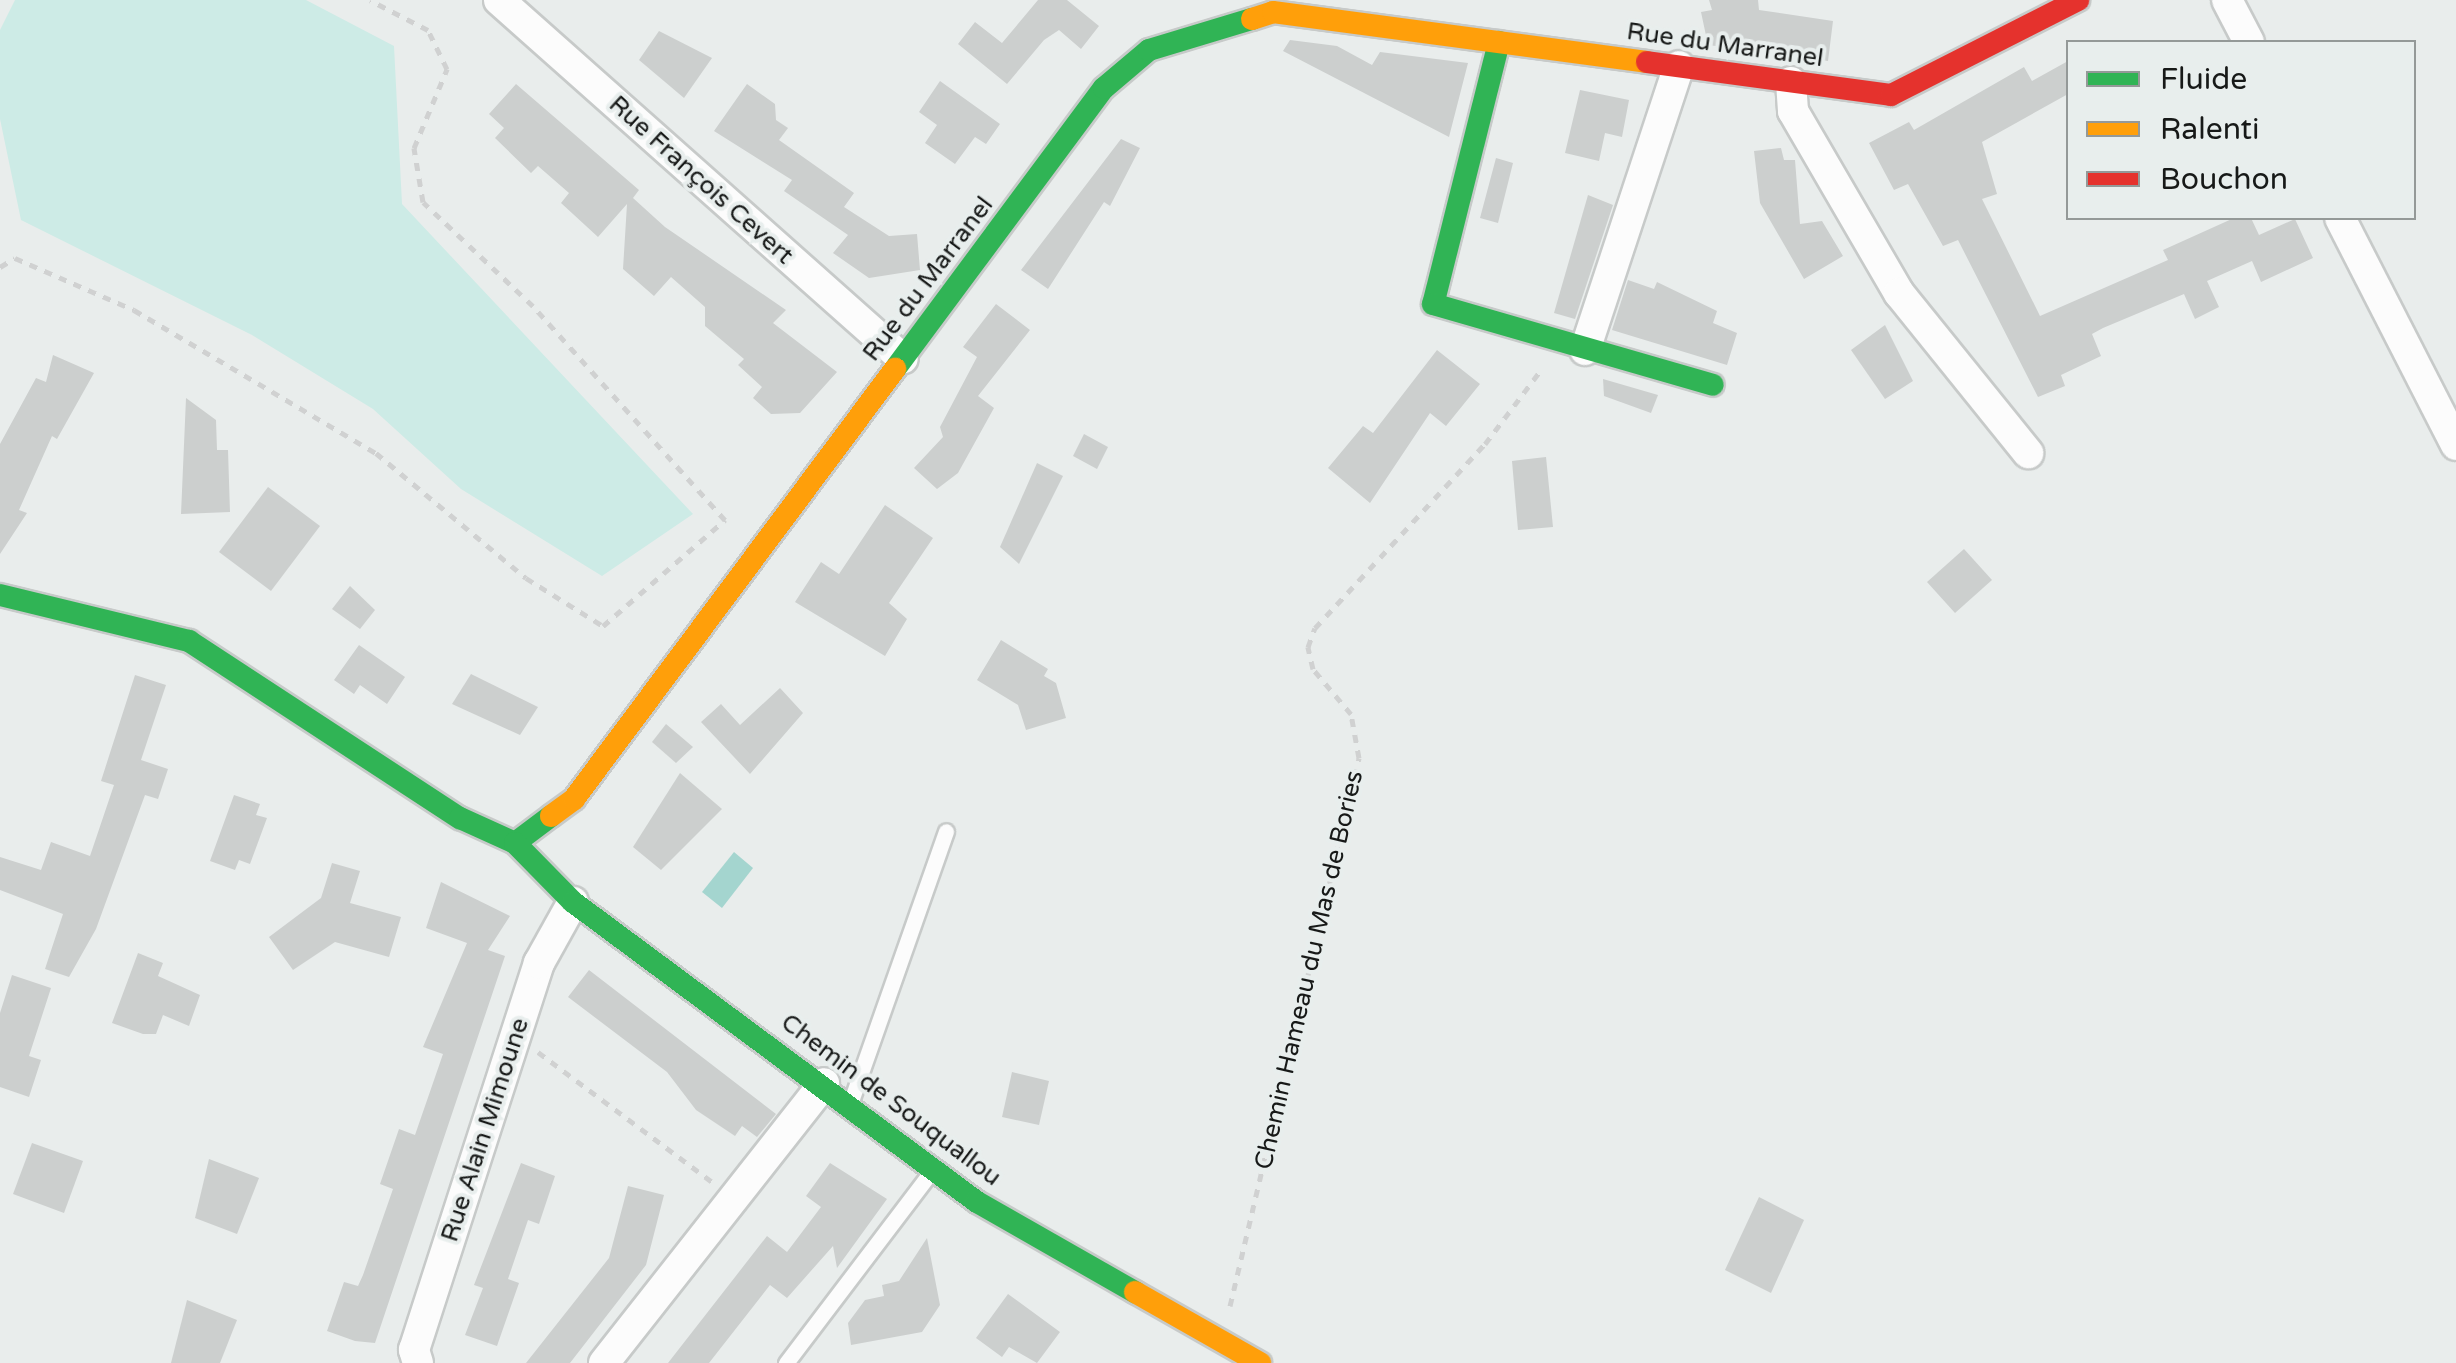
<!DOCTYPE html>
<html>
<head>
<meta charset="utf-8">
<style>
	body { margin:0 }
	#map { position:relative; width:2456px; height:1363px; overflow:hidden; background:#e9edec; font-family:"Varela Round",sans-serif }
	div>[style] { position:absolute }
	[style*='--x'] { left:calc(var(--x)*1px); top:calc(var(--y)*1px); width:calc(var(--w)*1px); rotate:calc(var(--a)*1deg) }
	.green>* { inset:0; background:#cdebe6 }
	.water>* { inset:0; background:#a4d5cf }
	.building>* { inset:0; background:#cccfce }
	.path>* { height:5px; margin-top:-2.5px; transform-origin:0; background:repeating-linear-gradient(90deg,#d0d1d1 0 8px,transparent 0 16px) }
	.roads { filter:drop-shadow(2px 0 #c7cac9) drop-shadow(-2px 0 #c7cac9) drop-shadow(0 2px #c7cac9) drop-shadow(0 -2px #c7cac9) }
	.lane>* { height:15px; margin:-7.5px; padding:0 7.5px; transform-origin:7.5px; border-radius:7.5px; background:#fcfcfc }
	.street>* { height:30px; margin:-15px; padding:0 15px; transform-origin:15px; border-radius:15px; background:#fcfcfc }
	.fast>* { height:22px; margin:-11px; padding:0 11px; transform-origin:11px; border-radius:11px; background:#30b455 }
	.slow>* { height:22px; margin:-11px; padding:0 11px; transform-origin:11px; border-radius:11px; background:#ff9f0a }
	.jam>* { height:22px; margin:-11px; padding:0 11px; transform-origin:11px; border-radius:11px; background:#e5322d }
	span { translate:-50% -50%; white-space:nowrap; text-align:center; line-height:1.15; -webkit-text-stroke:8px #e8eeed; paint-order:stroke }
	.street-label { font-size:25px; color:#171918 }
	.legend { position:absolute; left:2066px; top:40px; width:350px; height:180px; box-sizing:border-box; background:#e8eeed; border:2px solid #949998; margin:0; padding:12px 18px; list-style:none; font-size:30px; color:#171918 }
	.legend li { display:flex; align-items:center; gap:20px; height:50px }
	.legend b { width:50px; border:2px solid #949998 }
</style>
</head>
<body>
<div id="map">
	<div class="green">
		<i style="clip-path:polygon(15px 0,306px 0,394px 46px,402px 204px,693px 514px,602px 576px,461px 489px,373px 409px,252px 335px,21px 220px,0 119px,0 30px)"></i>
	</div>
	<div class="water">
		<i style="clip-path:polygon(734px 852px,753px 868px,722px 908px,702px 892px)"></i>
	</div>
	<div class="building">
		<i style="clip-path:polygon(1038px 0,1067px 0,1099px 26px,1081px 49px,1059px 30px,1044px 40px,1007px 84px,958px 44px,975px 22px,1002px 43px)"></i>
		<i style="clip-path:polygon(1709px 0,1758px 0,1759px 10px,1833px 21px,1828px 61px,1708px 45px,1701px 12px,1712px 10px)"></i>
		<i style="clip-path:polygon(659px 31px,712px 58px,684px 98px,639px 60px)"></i>
		<i style="clip-path:polygon(1290px 40px,1337px 46px,1372px 65px,1380px 52px,1468px 63px,1449px 137px,1283px 51px)"></i>
		<i style="clip-path:polygon(2068px 61px,2068px 94px,1982px 142px,1997px 194px,1982px 199px,2040px 316px,2168px 260px,2163px 250px,2234px 218px,2251px 218px,2259px 235px,2295px 219px,2313px 258px,2261px 282px,2252px 261px,2207px 281px,2219px 307px,2195px 319px,2184px 294px,2103px 328px,2092px 334px,2101px 356px,2061px 375px,2065px 386px,2038px 397px,1958px 240px,1943px 246px,1908px 184px,1894px 190px,1869px 143px,1909px 122px,1914px 130px,2024px 67px,2032px 81px)"></i>
		<i style="clip-path:polygon(940px 81px,1000px 124px,986px 144px,975px 137px,955px 164px,925px 143px,937px 125px,919px 112px)"></i>
		<i style="clip-path:polygon(516px 84px,639px 190px,633px 198px,665px 227px,786px 310px,773px 323px,837px 372px,800px 413px,771px 414px,753px 398px,762px 387px,738px 365px,744px 359px,705px 326px,705px 307px,671px 277px,654px 296px,623px 269px,627px 204px,598px 237px,561px 203px,569px 193px,538px 166px,531px 173px,495px 138px,504px 128px,489px 114px)"></i>
		<i style="clip-path:polygon(747px 84px,775px 104px,776px 120px,788px 128px,779px 140px,854px 193px,844px 207px,889px 236px,917px 234px,920px 270px,869px 278px,833px 253px,848px 235px,784px 191px,792px 180px,714px 131px)"></i>
		<i style="clip-path:polygon(1580px 90px,1629px 100px,1622px 137px,1605px 133px,1599px 161px,1565px 153px)"></i>
		<i style="clip-path:polygon(1121px 139px,1140px 148px,1110px 206px,1104px 202px,1048px 289px,1021px 270px)"></i>
		<i style="clip-path:polygon(1781px 148px,1784px 160px,1795px 160px,1800px 224px,1822px 221px,1843px 256px,1804px 279px,1760px 203px,1754px 151px)"></i>
		<i style="clip-path:polygon(1496px 158px,1513px 163px,1498px 223px,1480px 218px)"></i>
		<i style="clip-path:polygon(1588px 195px,1613px 205px,1575px 319px,1554px 313px)"></i>
		<i style="clip-path:polygon(1628px 280px,1654px 289px,1657px 282px,1717px 311px,1713px 323px,1737px 333px,1727px 365px,1612px 330px)"></i>
		<i style="clip-path:polygon(996px 304px,1030px 330px,978px 396px,994px 408px,958px 473px,937px 489px,914px 468px,943px 437px,940px 427px,977px 357px,963px 347px)"></i>
		<i style="clip-path:polygon(1885px 325px,1913px 381px,1885px 399px,1851px 350px)"></i>
		<i style="clip-path:polygon(1437px 350px,1480px 384px,1446px 426px,1430px 413px,1370px 503px,1328px 468px,1363px 426px,1373px 433px)"></i>
		<i style="clip-path:polygon(53px 355px,94px 373px,57px 439px,52px 436px,19px 510px,27px 513px,0 554px,0 444px,36px 378px,46px 382px)"></i>
		<i style="clip-path:polygon(1603px 379px,1658px 395px,1651px 413px,1604px 396px)"></i>
		<i style="clip-path:polygon(186px 398px,216px 420px,217px 450px,228px 450px,230px 512px,181px 514px)"></i>
		<i style="clip-path:polygon(1084px 434px,1108px 447px,1097px 469px,1073px 456px)"></i>
		<i style="clip-path:polygon(1546px 457px,1553px 527px,1518px 530px,1512px 461px)"></i>
		<i style="clip-path:polygon(1037px 463px,1063px 476px,1019px 564px,1000px 547px)"></i>
		<i style="clip-path:polygon(268px 487px,320px 526px,271px 591px,219px 552px)"></i>
		<i style="clip-path:polygon(885px 505px,933px 538px,889px 603px,907px 619px,885px 656px,795px 602px,821px 562px,839px 574px)"></i>
		<i style="clip-path:polygon(1964px 549px,1992px 580px,1955px 613px,1927px 582px)"></i>
		<i style="clip-path:polygon(350px 586px,375px 610px,360px 629px,332px 609px)"></i>
		<i style="clip-path:polygon(1001px 640px,1048px 669px,1044px 676px,1056px 683px,1066px 718px,1026px 730px,1018px 705px,977px 680px)"></i>
		<i style="clip-path:polygon(359px 645px,405px 677px,387px 704px,360px 685px,354px 694px,334px 680px)"></i>
		<i style="clip-path:polygon(471px 674px,538px 707px,520px 735px,452px 704px)"></i>
		<i style="clip-path:polygon(135px 675px,166px 685px,141px 760px,168px 769px,158px 799px,145px 795px,96px 929px,69px 977px,45px 969px,63px 914px,0 890px,0 857px,41px 870px,51px 842px,90px 856px,114px 785px,101px 781px)"></i>
		<i style="clip-path:polygon(780px 688px,803px 713px,750px 774px,701px 722px,721px 704px,740px 725px)"></i>
		<i style="clip-path:polygon(666px 724px,693px 747px,676px 763px,652px 742px)"></i>
		<i style="clip-path:polygon(680px 773px,722px 809px,661px 870px,633px 847px)"></i>
		<i style="clip-path:polygon(234px 795px,260px 804px,256px 815px,267px 818px,250px 864px,239px 860px,235px 870px,210px 861px)"></i>
		<i style="clip-path:polygon(332px 863px,360px 871px,350px 903px,401px 917px,389px 957px,335px 942px,293px 970px,269px 937px,321px 898px)"></i>
		<i style="clip-path:polygon(441px 882px,510px 916px,488px 950px,505px 956px,375px 1343px,355px 1341px,327px 1331px,344px 1282px,358px 1286px,363px 1275px,393px 1189px,380px 1184px,399px 1129px,415px 1135px,443px 1054px,423px 1047px,467px 943px,426px 928px)"></i>
		<i style="clip-path:polygon(138px 953px,163px 963px,158px 976px,200px 995px,189px 1026px,163px 1015px,156px 1034px,143px 1034px,112px 1023px)"></i>
		<i style="clip-path:polygon(589px 970px,776px 1114px,757px 1137px,742px 1126px,735px 1136px,696px 1110px,667px 1072px,568px 997px)"></i>
		<i style="clip-path:polygon(12px 975px,51px 988px,29px 1056px,41px 1060px,29px 1097px,0 1087px,0 1013px)"></i>
		<i style="clip-path:polygon(1012px 1072px,1049px 1081px,1039px 1125px,1002px 1117px)"></i>
		<i style="clip-path:polygon(32px 1143px,83px 1161px,64px 1213px,13px 1194px)"></i>
		<i style="clip-path:polygon(209px 1159px,259px 1178px,237px 1234px,195px 1218px)"></i>
		<i style="clip-path:polygon(521px 1163px,555px 1176px,539px 1224px,528px 1220px,508px 1279px,519px 1283px,497px 1346px,465px 1335px,483px 1288px,474px 1285px)"></i>
		<i style="clip-path:polygon(830px 1163px,887px 1199px,837px 1268px,833px 1246px,787px 1298px,770px 1285px,709px 1363px,668px 1363px,767px 1236px,787px 1252px,821px 1207px,806px 1196px)"></i>
		<i style="clip-path:polygon(628px 1186px,664px 1195px,646px 1265px,570px 1363px,526px 1363px,609px 1258px)"></i>
		<i style="clip-path:polygon(1759px 1197px,1804px 1220px,1771px 1293px,1725px 1270px)"></i>
		<i style="clip-path:polygon(927px 1238px,940px 1305px,922px 1332px,851px 1345px,848px 1323px,865px 1300px,884px 1296px,882px 1285px,899px 1281px)"></i>
		<i style="clip-path:polygon(1008px 1294px,1060px 1332px,1037px 1363px,1009px 1347px,1002px 1357px,976px 1338px)"></i>
		<i style="clip-path:polygon(187px 1300px,237px 1320px,220px 1363px,171px 1363px)"></i>
	</div>
	<div class="path">
		<i style="--x:0;--y:267;--w:17;--a:-31"></i>
		<i style="--x:15;--y:258;--w:130;--a:23.6"></i>
		<i style="--x:134;--y:310;--w:281;--a:30.6"></i>
		<i style="--x:376;--y:453;--w:195;--a:39.8"></i>
		<i style="--x:526;--y:578;--w:91;--a:31.9"></i>
		<i style="--x:603;--y:626;--w:162;--a:-41"></i>
		<i style="--x:725;--y:520;--w:288;--a:-131.9"></i>
		<i style="--x:533;--y:306;--w:151;--a:-136.6"></i>
		<i style="--x:423;--y:202;--w:55;--a:-99.5"></i>
		<i style="--x:414;--y:148;--w:86;--a:-67.3"></i>
		<i style="--x:447;--y:69;--w:43;--a:-116"></i>
		<i style="--x:428;--y:30;--w:65;--a:-152.7"></i>
		<i style="--x:538;--y:1052;--w:219;--a:36.7"></i>
		<i style="--x:1230;--y:1306;--w:563;--a:-76.75"></i>
		<i style="--x:1359;--y:758;--w:45;--a:-100.3"></i>
		<i style="--x:1351;--y:714;--w:59;--a:-130.2"></i>
		<i style="--x:1313;--y:669;--w:23;--a:-103"></i>
		<i style="--x:1308;--y:647;--w:20;--a:-70"></i>
		<i style="--x:1315;--y:628;--w:251;--a:-47.3"></i>
		<i style="--x:1485;--y:444;--w:93;--a:-52.9"></i>
	</div>
	<div class="roads">
		<div class="lane">
			<i style="--x:850;--y:1104;--w:289;--a:-70.6"></i>
			<i style="--x:786;--y:1363;--w:240;--a:-52.8"></i>
		</div>
		<div class="street">
			<i style="--x:499;--y:0;--w:540;--a:41.62"></i>
			<i style="--x:2227;--y:0;--w:47;--a:62.4"></i>
			<i style="--x:1791;--y:82;--w:29;--a:86"></i>
			<i style="--x:1793;--y:111;--w:211;--a:59.8"></i>
			<i style="--x:1899;--y:293;--w:206;--a:51.1"></i>
			<i style="--x:2340;--y:218;--w:255;--a:62.9"></i>
			<i style="--x:1585;--y:350;--w:299;--a:-71.7"></i>
			<i style="--x:418;--y:1363;--w:14;--a:-107"></i>
			<i style="--x:414;--y:1350;--w:407;--a:-72.1"></i>
			<i style="--x:539;--y:963;--w:70;--a:-60.9"></i>
			<i style="--x:604;--y:1363;--w:356;--a:-51.8"></i>
		</div>
		<div class="fast">
			<i style="--x:1499;--y:42;--w:270;--a:104.1"></i>
			<i style="--x:1433;--y:304;--w:291;--a:16.1"></i>
			<i style="--x:895;--y:369;--w:350;--a:-53.4"></i>
			<i style="--x:1104;--y:88;--w:59;--a:-40.2"></i>
			<i style="--x:1149;--y:50;--w:108;--a:-16.8"></i>
			<i style="--x:0;--y:595;--w:195;--a:13.7"></i>
			<i style="--x:189;--y:641;--w:324;--a:33.2"></i>
			<i style="--x:460;--y:818;--w:60;--a:24.4"></i>
			<i style="--x:515;--y:843;--w:45;--a:-36.9"></i>
			<i style="--x:515;--y:843;--w:83;--a:45.5"></i>
			<i style="--x:573;--y:902;--w:503;--a:36.6"></i>
			<i style="--x:977;--y:1202;--w:182;--a:29.7"></i>
		</div>
		<div class="slow">
			<i style="--x:1252;--y:19;--w:22;--a:-18"></i>
			<i style="--x:1273;--y:12;--w:377;--a:7.6"></i>
			<i style="--x:551;--y:816;--w:29;--a:-36"></i>
			<i style="--x:574;--y:799;--w:537;--a:-53.26"></i>
			<i style="--x:1135;--y:1292;--w:144;--a:29.6"></i>
		</div>
		<div class="jam">
			<i style="--x:1647;--y:62;--w:246;--a:7.7"></i>
			<i style="--x:1891;--y:95;--w:210;--a:-26.9"></i>
		</div>
	</div>
	<div class="street-label">
		<span style="left:1725px;top:45px;rotate:8deg">Rue du Marranel</span>
		<span style="left:701px;top:180px;rotate:42deg">Rue François Cevert</span>
		<span style="left:928px;top:279px;rotate:-53deg">Rue du Marranel</span>
		<span style="left:1309px;top:970px;rotate:-77deg">Chemin Hameau du Mas de Bories</span>
		<span style="left:891px;top:1100px;rotate:37deg">Chemin de Souquallou</span>
		<span style="left:485px;top:1130px;rotate:-72deg">Rue Alain Mimoune</span>
	</div>
	<ul class="legend">
	<li><b style="height:12px;background:#30b455"></b>Fluide</li>
	<li><b style="height:12px;background:#ff9f0a"></b>Ralenti</li>
	<li><b style="height:12px;background:#e5322d"></b>Bouchon</li>
	</ul>
</div>
</body>
</html>
